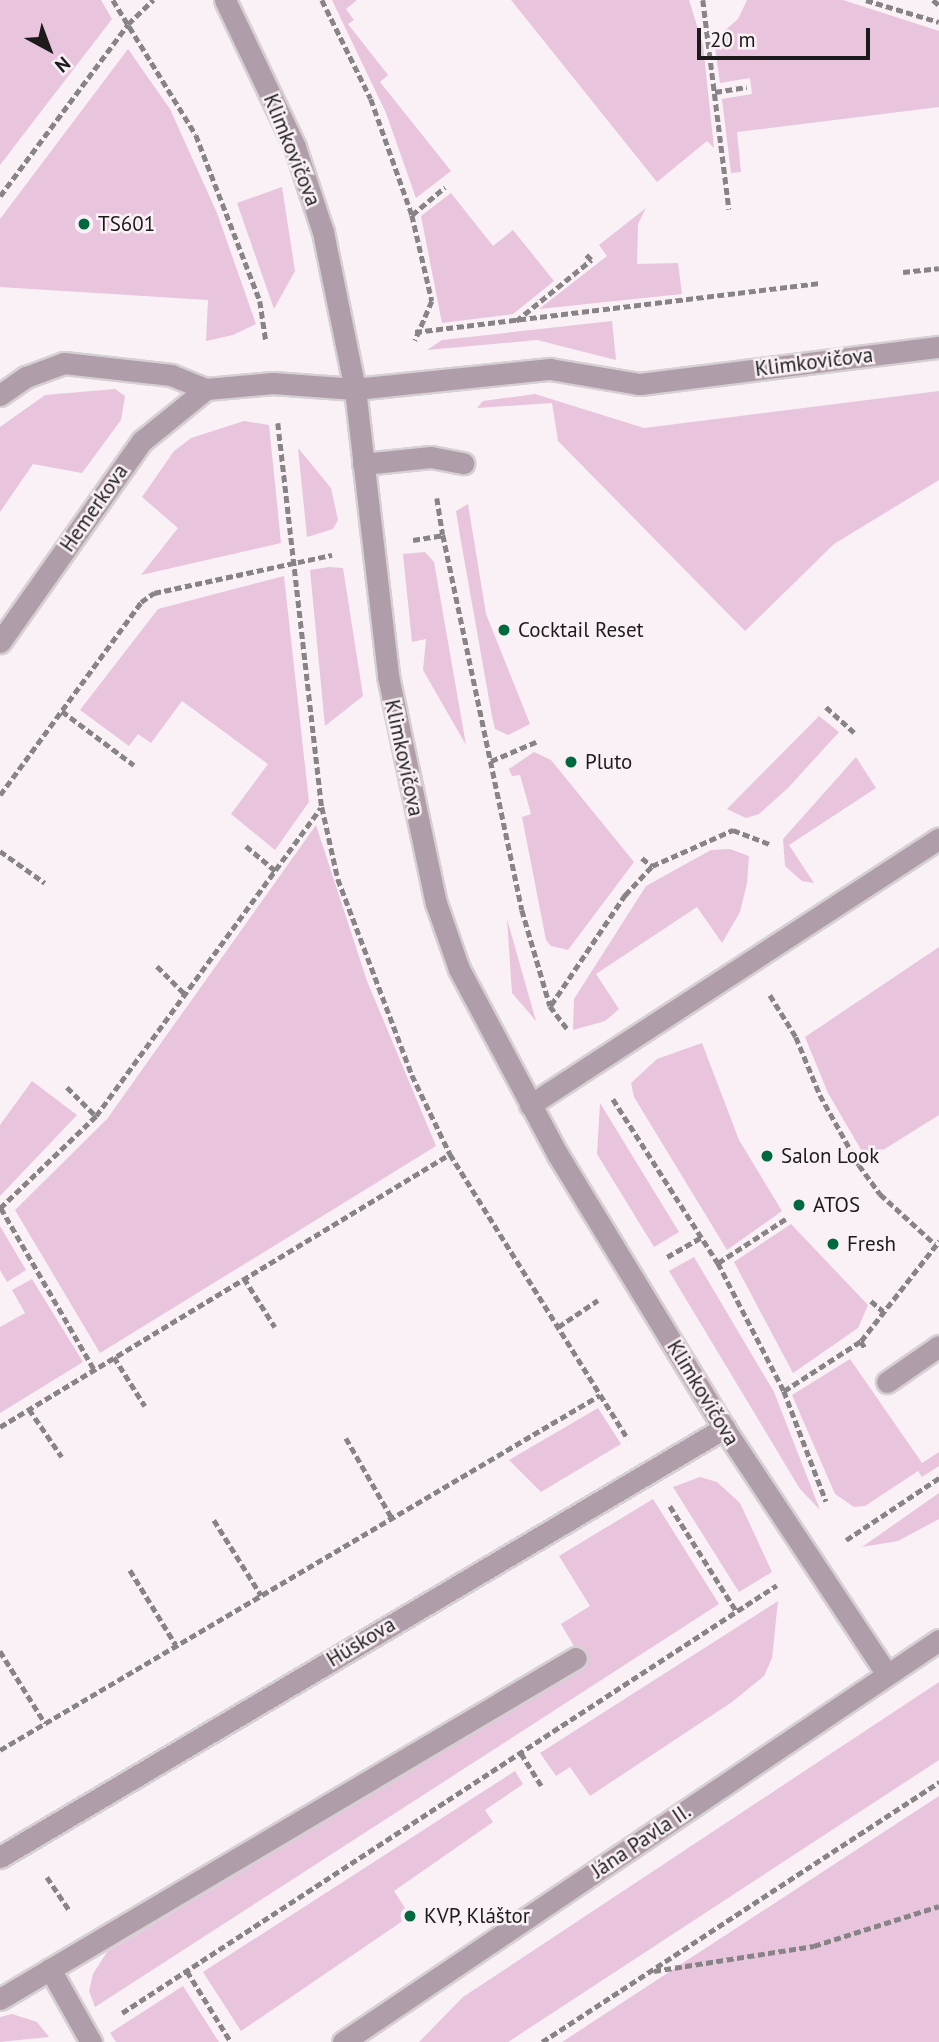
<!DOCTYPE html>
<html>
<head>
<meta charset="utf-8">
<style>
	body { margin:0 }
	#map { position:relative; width:939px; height:2042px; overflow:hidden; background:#f9f1f6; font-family:"PT Sans",sans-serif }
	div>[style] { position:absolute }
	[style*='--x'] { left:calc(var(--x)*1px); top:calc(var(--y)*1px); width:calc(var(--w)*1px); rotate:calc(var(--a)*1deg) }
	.green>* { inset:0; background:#e9c4dd }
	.path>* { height:4.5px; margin-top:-2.25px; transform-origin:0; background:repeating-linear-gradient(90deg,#888386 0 7px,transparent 0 10.5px) }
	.roads { filter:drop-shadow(2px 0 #d6cfd3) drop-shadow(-2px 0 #d6cfd3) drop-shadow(0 2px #d6cfd3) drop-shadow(0 -2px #d6cfd3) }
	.minor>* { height:21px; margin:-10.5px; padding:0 10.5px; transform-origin:10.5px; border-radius:10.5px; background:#af9da9 }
	.dots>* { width:19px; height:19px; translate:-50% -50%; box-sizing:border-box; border:4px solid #f9f1f6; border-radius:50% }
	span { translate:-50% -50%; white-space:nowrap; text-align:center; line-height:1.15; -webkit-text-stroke:5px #f9f1f6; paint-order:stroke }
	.street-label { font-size:21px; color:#1d1a1c }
	.poi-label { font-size:21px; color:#1d1a1c }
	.left { translate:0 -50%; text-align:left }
	.north { position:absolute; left:14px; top:14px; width:70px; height:70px; -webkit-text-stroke:5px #f9f1f6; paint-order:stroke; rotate:139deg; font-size:19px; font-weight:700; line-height:28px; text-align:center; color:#1d1a1c }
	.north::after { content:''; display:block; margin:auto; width:24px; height:32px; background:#1d1a1c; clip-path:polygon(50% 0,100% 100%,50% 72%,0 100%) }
	.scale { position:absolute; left:697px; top:28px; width:173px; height:32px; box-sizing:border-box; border:4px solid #1d1a1c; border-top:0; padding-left:9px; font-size:21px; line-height:24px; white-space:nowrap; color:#1d1a1c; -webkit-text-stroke:5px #f9f1f6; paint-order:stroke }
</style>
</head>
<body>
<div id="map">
	<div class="green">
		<i style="clip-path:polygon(0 0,101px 0,112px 19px,0 165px)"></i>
		<i style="clip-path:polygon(332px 0,357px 0,346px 9px,354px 20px,348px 24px,388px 75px,380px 82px,451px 171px,416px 198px,386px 113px)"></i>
		<i style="clip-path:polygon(511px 0,689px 0,703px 45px,714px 148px,707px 141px,657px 182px)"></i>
		<i style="clip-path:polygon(747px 0,843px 0,939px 31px,939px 107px,737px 132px,741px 172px,731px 173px,722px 99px,752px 94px,750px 78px,720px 83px,714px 40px,738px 19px)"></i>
		<i style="clip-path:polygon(128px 49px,170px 109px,217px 213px,256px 324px,233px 335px,206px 341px,208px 300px,0 287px,0 219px)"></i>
		<i style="clip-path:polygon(282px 187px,295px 271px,274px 309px,237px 203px)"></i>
		<i style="clip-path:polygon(451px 193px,493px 246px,513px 230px,554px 281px,513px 314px,442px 323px,421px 216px)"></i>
		<i style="clip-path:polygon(646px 208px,638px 224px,637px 264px,678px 263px,682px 294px,539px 309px,607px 256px,599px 245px)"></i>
		<i style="clip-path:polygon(612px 321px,616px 360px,537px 340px,427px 350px,442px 340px)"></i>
		<i style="clip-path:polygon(115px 389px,125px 396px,121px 420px,82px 473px,33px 464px,0 512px,0 427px,45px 395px)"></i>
		<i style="clip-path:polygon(939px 391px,939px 480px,834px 544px,745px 631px,558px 441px,552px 403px,477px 408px,483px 401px,535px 394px,644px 428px)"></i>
		<i style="clip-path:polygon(244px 421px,269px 425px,281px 543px,141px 575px,178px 528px,142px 497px,174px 451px,191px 438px)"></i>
		<i style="clip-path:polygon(298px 448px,331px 488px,338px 520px,333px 529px,307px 537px)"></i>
		<i style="clip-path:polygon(468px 504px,486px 614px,530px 724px,508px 735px,495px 729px,492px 716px,460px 536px,456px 511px)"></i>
		<i style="clip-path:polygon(425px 552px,434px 562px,466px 745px,423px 670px,426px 639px,412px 642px,403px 554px)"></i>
		<i style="clip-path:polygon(329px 567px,343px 568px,363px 696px,325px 726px,310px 570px)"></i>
		<i style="clip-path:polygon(284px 576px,309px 802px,275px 850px,231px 814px,268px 764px,182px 701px,151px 743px,138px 734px,129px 746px,80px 710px,158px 609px)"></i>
		<i style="clip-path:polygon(819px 716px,839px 732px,788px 788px,759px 814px,746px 818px,727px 809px)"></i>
		<i style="clip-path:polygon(534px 752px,551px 760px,634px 862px,568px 950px,551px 946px,546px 940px,522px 817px,531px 814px,520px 775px,512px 776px,509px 769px)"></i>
		<i style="clip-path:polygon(856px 757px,876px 788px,789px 845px,814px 883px,802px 881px,785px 866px,783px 839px)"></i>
		<i style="clip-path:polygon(316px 825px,367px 981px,436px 1146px,100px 1353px,15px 1210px,107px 1119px)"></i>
		<i style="clip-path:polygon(730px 849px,749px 856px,747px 883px,740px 912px,722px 943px,697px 907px,596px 974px,619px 1009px,605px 1021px,573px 1030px,574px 999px,646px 886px,711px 850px)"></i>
		<i style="clip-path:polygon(507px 919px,536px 1021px,512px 993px)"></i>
		<i style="clip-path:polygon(939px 947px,939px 1115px,867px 1160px,828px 1093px,805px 1037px)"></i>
		<i style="clip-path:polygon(702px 1043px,739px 1140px,782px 1211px,727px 1250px,634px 1097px,631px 1083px,657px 1059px)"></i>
		<i style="clip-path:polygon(32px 1081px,77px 1115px,0 1196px,0 1125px)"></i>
		<i style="clip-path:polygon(600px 1103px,679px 1232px,654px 1247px,597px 1154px)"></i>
		<i style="clip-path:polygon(791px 1224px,868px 1305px,858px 1328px,793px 1373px,734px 1262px)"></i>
		<i style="clip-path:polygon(0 1226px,26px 1270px,7px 1282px,0 1270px)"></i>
		<i style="clip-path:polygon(694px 1257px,774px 1392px,820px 1510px,800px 1489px,669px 1271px)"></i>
		<i style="clip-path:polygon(32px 1279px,83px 1362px,0 1413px,0 1327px,25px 1313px,12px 1290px)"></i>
		<i style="clip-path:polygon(850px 1359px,922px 1463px,939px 1452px,939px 1466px,922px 1477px,918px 1471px,865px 1506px,854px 1507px,835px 1494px,792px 1395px)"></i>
		<i style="clip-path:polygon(598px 1408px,621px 1444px,541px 1492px,509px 1460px)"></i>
		<i style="clip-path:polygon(700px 1477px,717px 1482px,740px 1503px,772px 1572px,739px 1592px,673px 1487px)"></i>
		<i style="clip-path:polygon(939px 1493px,939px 1519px,898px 1541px,862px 1547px)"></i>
		<i style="clip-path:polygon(653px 1499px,719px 1604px,95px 2007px,89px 1991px,93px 1974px,107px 1952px,586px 1667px,561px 1624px,590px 1606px,559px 1556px)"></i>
		<i style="clip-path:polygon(778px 1601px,772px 1658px,764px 1676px,732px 1702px,590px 1796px,570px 1767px,556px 1776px,540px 1753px)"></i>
		<i style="clip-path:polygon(939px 1682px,939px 1760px,508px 2042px,419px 2042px,463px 1997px)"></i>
		<i style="clip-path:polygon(515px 1771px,523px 1784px,485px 1810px,493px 1822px,394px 1891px,410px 1916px,241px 2031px,203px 1972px)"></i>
		<i style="clip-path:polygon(939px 1796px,939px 2042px,562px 2042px,830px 1867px)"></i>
		<i style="clip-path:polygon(183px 1986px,219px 2042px,116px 2042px,110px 2033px)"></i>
		<i style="clip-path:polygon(12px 2014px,37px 2022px,49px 2037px,0 2042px,0 2017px)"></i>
	</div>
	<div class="path">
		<i style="--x:113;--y:0;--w:158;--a:58.4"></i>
		<i style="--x:196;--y:135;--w:178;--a:68.9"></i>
		<i style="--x:260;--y:301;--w:40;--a:81.5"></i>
		<i style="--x:322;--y:0;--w:110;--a:63.7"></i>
		<i style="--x:371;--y:99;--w:123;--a:70.5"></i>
		<i style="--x:412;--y:215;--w:88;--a:76.9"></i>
		<i style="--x:432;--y:301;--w:43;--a:113"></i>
		<i style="--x:703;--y:0;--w:211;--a:82.9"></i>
		<i style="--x:866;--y:0;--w:76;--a:16.8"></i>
		<i style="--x:933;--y:0;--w:8;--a:40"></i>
		<i style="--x:715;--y:92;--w:32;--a:-9"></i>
		<i style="--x:0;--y:196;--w:214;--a:-53.3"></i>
		<i style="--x:128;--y:24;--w:35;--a:-44"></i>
		<i style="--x:412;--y:215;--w:43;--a:-40.3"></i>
		<i style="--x:903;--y:272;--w:36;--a:-6"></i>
		<i style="--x:516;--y:321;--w:97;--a:-39.1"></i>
		<i style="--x:591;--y:260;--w:7;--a:-135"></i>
		<i style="--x:415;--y:332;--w:409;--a:-6.9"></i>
		<i style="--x:278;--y:423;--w:387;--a:83.5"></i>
		<i style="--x:322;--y:807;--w:74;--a:77.5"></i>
		<i style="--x:338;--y:879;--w:210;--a:69.3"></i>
		<i style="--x:412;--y:1075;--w:88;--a:64.3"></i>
		<i style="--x:450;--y:1154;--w:336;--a:58"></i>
		<i style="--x:437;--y:498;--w:37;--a:81"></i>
		<i style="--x:413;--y:540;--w:30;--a:-9"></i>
		<i style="--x:443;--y:535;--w:383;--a:78.1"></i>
		<i style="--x:522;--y:910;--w:100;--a:73.7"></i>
		<i style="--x:550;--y:1006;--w:30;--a:53"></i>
		<i style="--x:826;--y:707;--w:38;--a:42"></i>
		<i style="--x:62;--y:711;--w:90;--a:36.9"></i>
		<i style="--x:491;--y:761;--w:51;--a:-23.1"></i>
		<i style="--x:0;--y:795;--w:239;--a:-53.8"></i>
		<i style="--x:141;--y:602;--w:16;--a:-35"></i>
		<i style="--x:154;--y:593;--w:182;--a:-12.1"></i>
		<i style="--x:246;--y:846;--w:39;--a:40"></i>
		<i style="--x:0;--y:851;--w:55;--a:35.4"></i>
		<i style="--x:642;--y:858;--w:13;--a:39"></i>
		<i style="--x:157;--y:966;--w:41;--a:45"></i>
		<i style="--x:770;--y:995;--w:49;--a:58.2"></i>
		<i style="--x:796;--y:1037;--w:63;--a:67.5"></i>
		<i style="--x:820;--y:1095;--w:80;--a:60.9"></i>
		<i style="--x:859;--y:1165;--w:36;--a:54"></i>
		<i style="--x:880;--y:1194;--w:74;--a:42.3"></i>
		<i style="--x:551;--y:1005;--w:133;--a:-56.1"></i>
		<i style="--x:625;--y:895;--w:40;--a:-47"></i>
		<i style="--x:652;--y:866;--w:89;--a:-24"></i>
		<i style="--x:733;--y:830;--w:39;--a:21"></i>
		<i style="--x:67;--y:1087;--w:41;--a:45"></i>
		<i style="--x:613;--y:1099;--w:195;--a:57.4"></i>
		<i style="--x:718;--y:1263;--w:144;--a:62.7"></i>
		<i style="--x:784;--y:1391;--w:118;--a:69.1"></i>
		<i style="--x:0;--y:1208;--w:133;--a:-43.8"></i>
		<i style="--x:96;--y:1116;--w:381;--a:-53.9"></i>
		<i style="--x:1;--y:1208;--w:186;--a:60"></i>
		<i style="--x:667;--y:1257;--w:39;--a:-30"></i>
		<i style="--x:718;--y:1263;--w:82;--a:-33.1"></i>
		<i style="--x:244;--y:1278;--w:58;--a:57.7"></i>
		<i style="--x:871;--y:1301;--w:16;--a:40"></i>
		<i style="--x:558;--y:1327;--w:48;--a:-34"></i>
		<i style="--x:861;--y:1341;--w:127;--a:-52"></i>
		<i style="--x:114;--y:1357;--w:58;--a:57.7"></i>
		<i style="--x:784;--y:1391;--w:92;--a:-33"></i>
		<i style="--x:861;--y:1341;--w:8;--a:60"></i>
		<i style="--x:29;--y:1409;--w:58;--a:55.5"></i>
		<i style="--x:0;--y:1427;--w:526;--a:-31.24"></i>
		<i style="--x:346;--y:1438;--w:92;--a:60.1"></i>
		<i style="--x:670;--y:1506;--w:125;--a:57.7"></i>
		<i style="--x:214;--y:1520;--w:89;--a:57.9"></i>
		<i style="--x:846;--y:1540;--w:112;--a:-33.7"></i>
		<i style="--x:130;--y:1570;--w:88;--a:58.5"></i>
		<i style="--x:0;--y:1651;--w:85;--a:58"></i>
		<i style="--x:0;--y:1750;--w:697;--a:-30.61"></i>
		<i style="--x:521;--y:1753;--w:39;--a:58"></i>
		<i style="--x:47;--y:1877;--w:40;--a:56"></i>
		<i style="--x:187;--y:1971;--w:84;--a:58.2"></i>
		<i style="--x:654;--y:1971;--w:162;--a:-8.9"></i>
		<i style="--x:814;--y:1946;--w:131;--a:-17.7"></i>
		<i style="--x:122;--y:2013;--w:782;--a:-33.16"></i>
		<i style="--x:542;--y:2042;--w:475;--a:-33.2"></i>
	</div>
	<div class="roads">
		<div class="minor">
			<i style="--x:225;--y:0;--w:163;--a:64.5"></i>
			<i style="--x:295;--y:147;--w:89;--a:71.8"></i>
			<i style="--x:323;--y:232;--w:160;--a:78.5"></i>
			<i style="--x:355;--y:389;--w:289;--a:83.4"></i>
			<i style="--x:388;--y:676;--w:232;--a:78.1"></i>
			<i style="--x:436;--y:903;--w:70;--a:70.8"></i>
			<i style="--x:459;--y:969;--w:211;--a:62"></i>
			<i style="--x:558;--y:1155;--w:320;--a:58.7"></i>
			<i style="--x:724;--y:1428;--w:295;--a:56.5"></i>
			<i style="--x:0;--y:395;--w:32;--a:-35"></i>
			<i style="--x:26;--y:377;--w:40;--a:-20.2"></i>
			<i style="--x:64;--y:363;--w:108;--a:6.4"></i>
			<i style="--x:171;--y:375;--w:38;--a:22"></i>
			<i style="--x:363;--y:464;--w:68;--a:-5.9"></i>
			<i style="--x:431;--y:457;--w:33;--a:11"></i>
			<i style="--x:0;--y:642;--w:246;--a:-54.8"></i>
			<i style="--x:142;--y:441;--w:82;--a:-39.1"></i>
			<i style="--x:206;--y:389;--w:67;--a:-5.1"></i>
			<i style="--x:273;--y:383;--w:82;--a:4.2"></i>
			<i style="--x:355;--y:389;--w:196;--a:-5.9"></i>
			<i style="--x:550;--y:369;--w:91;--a:9.5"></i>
			<i style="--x:640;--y:384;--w:301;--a:-7.1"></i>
			<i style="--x:530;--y:1105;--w:488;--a:-33.1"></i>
			<i style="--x:887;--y:1382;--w:63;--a:-34.7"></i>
			<i style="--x:0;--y:1857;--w:842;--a:-30.65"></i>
			<i style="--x:50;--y:1969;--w:84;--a:60.7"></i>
			<i style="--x:0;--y:1999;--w:669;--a:-30.63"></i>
			<i style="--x:343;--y:2042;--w:719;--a:-34"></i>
		</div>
	</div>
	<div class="dots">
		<i style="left:84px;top:224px;background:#01693f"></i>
		<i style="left:504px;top:630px;background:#01693f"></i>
		<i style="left:571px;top:762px;background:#01693f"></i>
		<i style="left:767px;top:1156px;background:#01693f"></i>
		<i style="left:799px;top:1205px;background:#01693f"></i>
		<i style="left:833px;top:1244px;background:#01693f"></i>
		<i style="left:410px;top:1916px;background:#01693f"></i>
	</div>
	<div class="street-label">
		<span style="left:292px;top:150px;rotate:68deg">Klimkovičova</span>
		<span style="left:814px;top:362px;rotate:-7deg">Klimkovičova</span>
		<span style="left:94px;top:508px;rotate:-55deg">Hemerkova</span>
		<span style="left:404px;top:758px;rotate:78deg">Klimkovičova</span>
		<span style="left:703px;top:1393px;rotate:59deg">Klimkovičova</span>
		<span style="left:361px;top:1642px;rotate:-31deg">Húskova</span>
		<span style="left:641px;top:1841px;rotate:-34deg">Jána Pavla II.</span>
	</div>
	<div class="poi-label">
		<span class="left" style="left:98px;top:224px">TS601</span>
		<span class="left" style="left:518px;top:630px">Cocktail Reset</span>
		<span class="left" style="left:585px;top:762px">Pluto</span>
		<span class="left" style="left:781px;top:1156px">Salon Look</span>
		<span class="left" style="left:813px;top:1205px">ATOS</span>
		<span class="left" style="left:847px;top:1244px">Fresh</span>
		<span class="left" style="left:424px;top:1916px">KVP, Kláštor</span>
	</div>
	<div class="north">N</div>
	<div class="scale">20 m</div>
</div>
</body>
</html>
